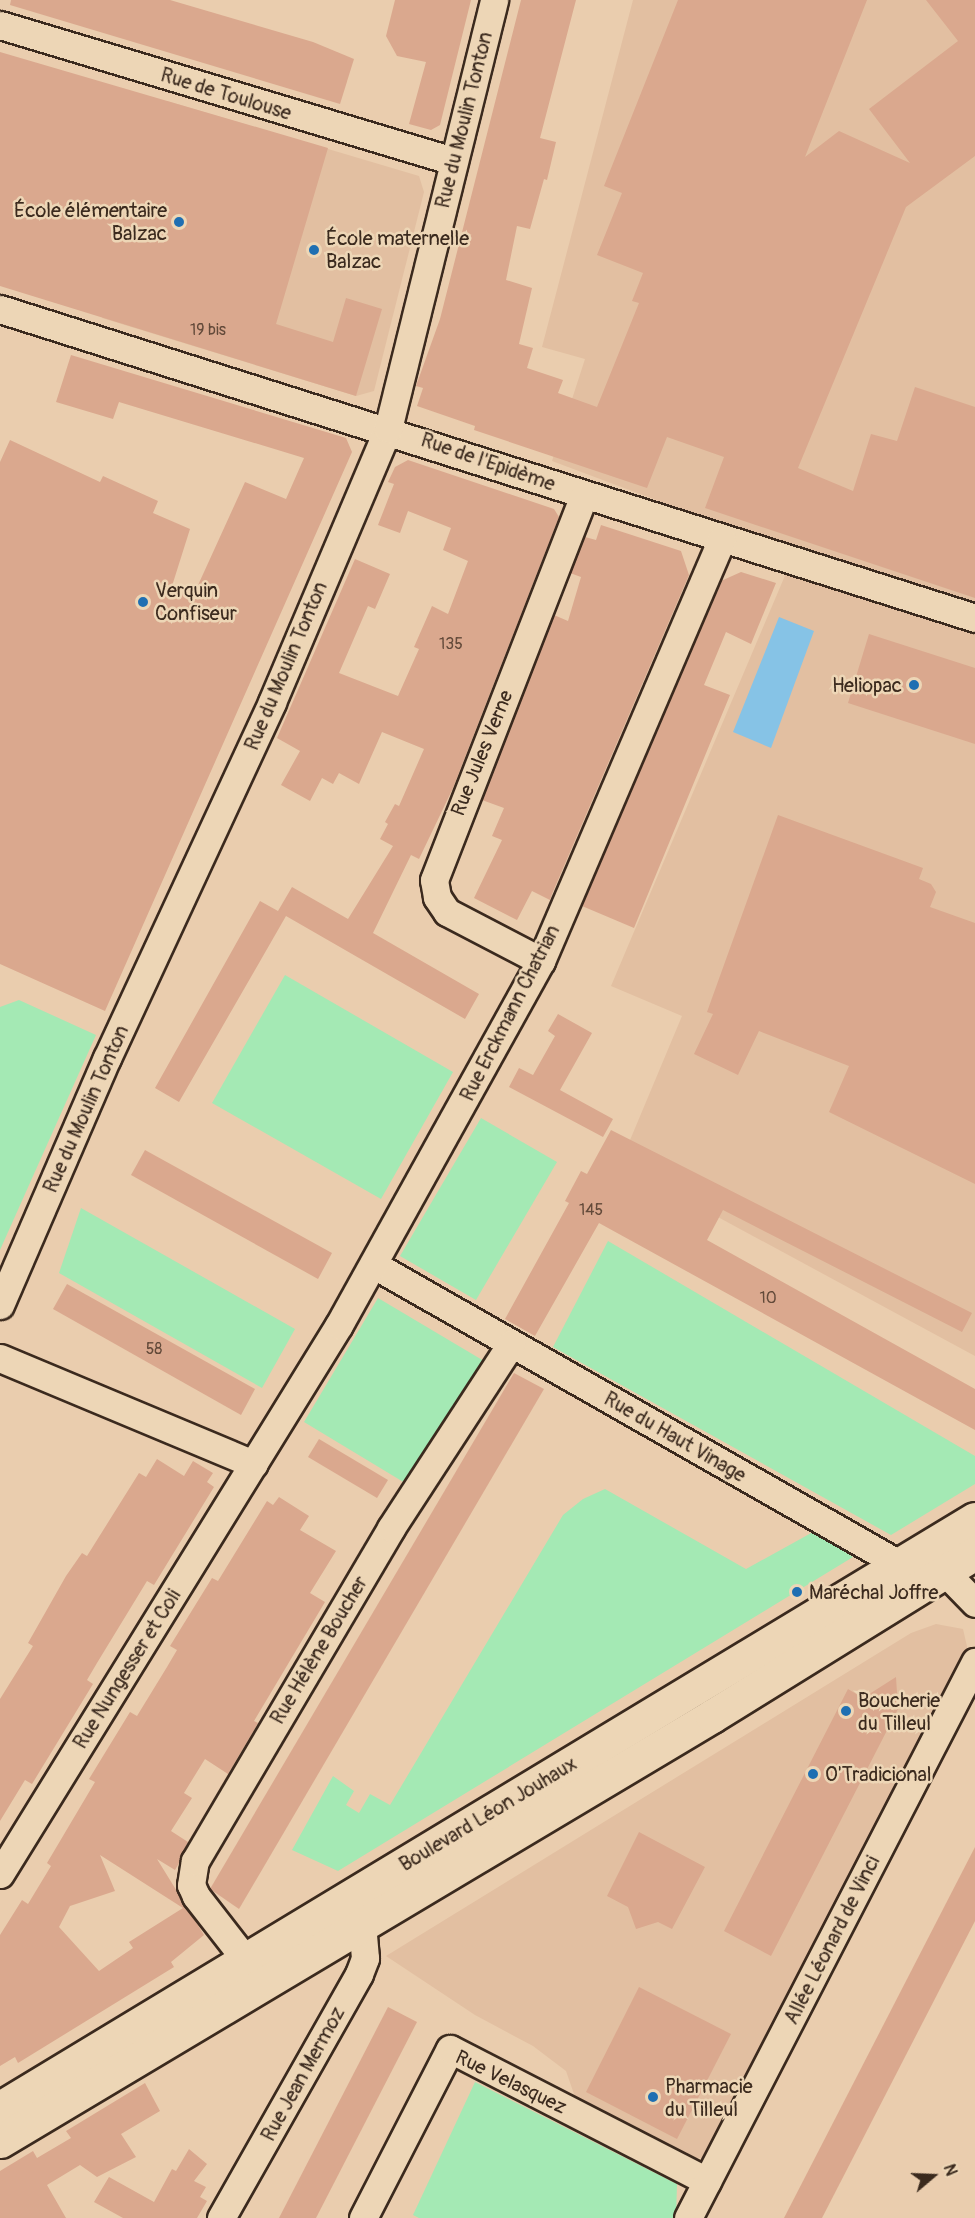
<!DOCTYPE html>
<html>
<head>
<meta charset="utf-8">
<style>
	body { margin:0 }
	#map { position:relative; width:975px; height:2218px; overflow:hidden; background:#eacdae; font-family:Pangolin,sans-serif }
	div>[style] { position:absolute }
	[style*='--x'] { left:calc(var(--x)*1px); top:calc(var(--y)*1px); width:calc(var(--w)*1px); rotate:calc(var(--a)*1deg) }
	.built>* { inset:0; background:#e2bfa1 }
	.green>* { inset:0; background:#a4e9b4 }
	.water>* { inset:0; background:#86c3e6 }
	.building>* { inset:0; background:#daa88e }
	.roads { filter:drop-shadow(2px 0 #3b2a1e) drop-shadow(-2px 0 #3b2a1e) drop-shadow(0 2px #3b2a1e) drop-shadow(0 -2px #3b2a1e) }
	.street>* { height:27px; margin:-13.5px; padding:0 13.5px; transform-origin:13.5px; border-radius:13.5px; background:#edd6b6 }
	.secondary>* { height:33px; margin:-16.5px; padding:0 16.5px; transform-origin:16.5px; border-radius:16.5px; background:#edd6b6 }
	.dots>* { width:16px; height:16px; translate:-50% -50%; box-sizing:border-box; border:3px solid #edd6b6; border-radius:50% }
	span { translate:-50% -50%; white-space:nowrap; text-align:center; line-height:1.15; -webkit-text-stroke:5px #edd6b6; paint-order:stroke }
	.number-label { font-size:16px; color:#634a3a }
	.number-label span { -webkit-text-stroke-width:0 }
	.street-label { font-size:20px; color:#3b2a1e }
	.poi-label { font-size:20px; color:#3b2a1e }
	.right { translate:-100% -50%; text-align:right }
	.left { translate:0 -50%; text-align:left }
	.north { position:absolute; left:903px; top:2146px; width:60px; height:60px; -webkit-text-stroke:4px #edd6b6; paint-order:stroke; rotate:71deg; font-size:16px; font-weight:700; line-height:24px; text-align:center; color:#3b2a1e }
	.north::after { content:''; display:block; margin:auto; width:21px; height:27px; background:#3b2a1e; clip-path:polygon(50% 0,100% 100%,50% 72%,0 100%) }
</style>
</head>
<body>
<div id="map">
	<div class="built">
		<i style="clip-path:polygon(633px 0,975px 0,975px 1356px,620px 1164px,682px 1016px,611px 986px,795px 552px,552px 461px,585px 359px,542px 347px)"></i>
		<i style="clip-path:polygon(167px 101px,419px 176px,424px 192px,374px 391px,356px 396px,102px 318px)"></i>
		<i style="clip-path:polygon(936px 1624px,963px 1629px,969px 1655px,707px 2158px,687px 2158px,575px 2097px,566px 2071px,533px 2046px,475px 2015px,386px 1956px,911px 1633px)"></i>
	</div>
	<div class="green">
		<i style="clip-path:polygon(285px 975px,453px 1072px,381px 1199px,212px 1103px)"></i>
		<i style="clip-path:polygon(19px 1000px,96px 1035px,0 1250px,0 1007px)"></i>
		<i style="clip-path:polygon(481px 1118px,557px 1162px,476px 1300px,400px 1256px)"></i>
		<i style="clip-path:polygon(81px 1208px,295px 1329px,262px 1388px,59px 1273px)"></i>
		<i style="clip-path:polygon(608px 1241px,975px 1456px,975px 1484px,891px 1535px,553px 1347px)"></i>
		<i style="clip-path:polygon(378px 1298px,484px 1361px,410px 1486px,304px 1422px)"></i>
		<i style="clip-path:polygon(605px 1489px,746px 1569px,813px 1532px,853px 1557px,338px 1871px,292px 1850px,333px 1776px,354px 1791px,346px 1805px,359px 1813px,370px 1794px,390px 1805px,563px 1515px,583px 1499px)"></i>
		<i style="clip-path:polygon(475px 2082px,677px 2184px,676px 2218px,419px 2218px,413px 2215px)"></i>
	</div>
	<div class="water">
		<i style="clip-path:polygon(779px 617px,814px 631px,771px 748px,733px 732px)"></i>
	</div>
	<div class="building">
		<i style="clip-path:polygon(11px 0,170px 0,313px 42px,354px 59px,340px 104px,10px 5px)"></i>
		<i style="clip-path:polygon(395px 0,471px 0,440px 125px,431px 130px,409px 124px,426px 62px,397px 56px,386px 36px)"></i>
		<i style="clip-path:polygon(521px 0,576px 0,540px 138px,556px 142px,547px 180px,544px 179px,530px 229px,517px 226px,506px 280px,532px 288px,519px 344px,533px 348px,527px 368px,563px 380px,558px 393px,597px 407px,639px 303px,632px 301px,643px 273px,597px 255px,622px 193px,604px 186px,678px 0,867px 0,805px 157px,839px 131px,910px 163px,869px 109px,958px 41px,926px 0,975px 0,975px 156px,906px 207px,798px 468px,853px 491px,871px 434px,897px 441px,915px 387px,975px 407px,975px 598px,705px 508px,724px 457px,667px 437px,647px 488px,474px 430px,475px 426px,417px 406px,423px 388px,416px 386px,440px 319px)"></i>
		<i style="clip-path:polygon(0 52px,328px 148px,276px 324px,333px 342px,346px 298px,382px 309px,356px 396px,0 286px)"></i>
		<i style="clip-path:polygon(71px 355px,346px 438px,352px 452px,105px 1011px,0 964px,0 462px,10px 440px,100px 482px,103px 476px,158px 501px,153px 513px,190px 529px,172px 586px,194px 594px,245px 482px,286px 499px,304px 458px,119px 402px,113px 419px,56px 402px)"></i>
		<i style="clip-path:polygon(408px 460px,554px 509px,559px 517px,453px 788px,419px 859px,411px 855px,373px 933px,479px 994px,465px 1019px,286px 916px,179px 1102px,155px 1088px,260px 901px,278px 911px,292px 887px,348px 919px,393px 846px,380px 839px,388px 824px,385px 822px,395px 804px,399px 806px,424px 749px,382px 732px,359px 784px,339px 773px,333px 784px,322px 778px,310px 801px,281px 785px,300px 751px,277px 738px,355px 559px,390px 574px,375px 609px,368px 606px,339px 673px,398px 696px,419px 649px,414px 647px,432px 606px,448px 614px,468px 561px,443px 550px,451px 528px,408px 511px,400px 533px,378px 525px,394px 484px,388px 482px,395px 467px)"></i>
		<i style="clip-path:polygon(601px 525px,681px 551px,689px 575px,552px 894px,550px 900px,532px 891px,517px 920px,474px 898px,502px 840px,492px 836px,504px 808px,482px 800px,554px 615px,568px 621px,581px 577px,570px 573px,585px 537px,596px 540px)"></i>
		<i style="clip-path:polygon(741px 572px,776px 583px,751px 644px,726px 632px,704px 685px,730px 695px,634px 928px,582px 906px,721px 581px)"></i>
		<i style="clip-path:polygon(869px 634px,975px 668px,975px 744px,848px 703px)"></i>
		<i style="clip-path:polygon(778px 815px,923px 868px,919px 879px,931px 884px,936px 892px,930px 907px,975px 923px,975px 1184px,829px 1112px,849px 1066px,759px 1031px,738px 1075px,694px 1054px,713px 1014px,707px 1012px)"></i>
		<i style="clip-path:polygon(558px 1014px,592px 1033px,560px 1090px,613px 1119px,603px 1137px,509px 1087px,519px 1068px,533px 1075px,555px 1036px,548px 1031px)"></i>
		<i style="clip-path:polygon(611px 1130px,972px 1313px,962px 1332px,723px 1210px,707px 1240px,975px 1389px,975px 1430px,599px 1223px,535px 1336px,505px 1319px,569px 1203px,565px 1201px,581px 1171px,587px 1174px)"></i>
		<i style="clip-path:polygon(145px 1150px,332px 1253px,318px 1279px,131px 1175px)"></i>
		<i style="clip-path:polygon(67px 1284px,255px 1389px,241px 1415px,53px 1309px)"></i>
		<i style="clip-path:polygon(514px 1373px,544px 1389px,239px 1909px,210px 1889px)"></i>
		<i style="clip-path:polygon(319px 1439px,388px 1480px,377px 1498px,308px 1457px)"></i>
		<i style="clip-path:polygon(157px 1459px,184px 1476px,193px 1461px,213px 1473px,207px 1482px,214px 1487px,154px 1585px,147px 1581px,97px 1663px,87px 1680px,93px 1684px,32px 1784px,25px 1780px,0 1821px,0 1699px,33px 1646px,28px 1643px,66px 1576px,82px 1553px,87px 1556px,139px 1473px,146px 1477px)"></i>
		<i style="clip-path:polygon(evenodd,279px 1497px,309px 1516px,300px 1530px,336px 1551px,310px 1593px,325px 1602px,254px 1721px,258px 1723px,228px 1774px,205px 1759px,184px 1793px,192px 1798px,171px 1831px,188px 1842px,179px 1863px,175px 1870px,157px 1859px,204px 1935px,171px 1962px,174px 1967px,18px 2063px,15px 2057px,0 2066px,0 1935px,22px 1900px,28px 1904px,51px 1866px,47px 1863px,95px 1782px,89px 1779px,130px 1712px,137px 1716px,167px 1667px,177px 1650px,170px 1646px,212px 1578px,218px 1581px,267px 1501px,273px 1505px,279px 1497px,100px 1855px,183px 1908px,129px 1942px,133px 1948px,99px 1971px,59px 1927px,70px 1906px,115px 1891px,100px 1855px)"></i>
		<i style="clip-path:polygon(896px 1677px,898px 1709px,771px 1956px,724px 1931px,848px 1689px,863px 1698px)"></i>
		<i style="clip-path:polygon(639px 1832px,705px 1867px,672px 1929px,658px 1922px,636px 1929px,628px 1907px,607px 1896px)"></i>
		<i style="clip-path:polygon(975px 1847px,975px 1921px,822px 2218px,784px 2218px)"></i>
		<i style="clip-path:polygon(639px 1987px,731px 2034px,677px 2139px,586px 2092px)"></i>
		<i style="clip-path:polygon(388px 2007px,417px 2022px,316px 2218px,279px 2218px)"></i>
		<i style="clip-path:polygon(145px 2083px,160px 2111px,121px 2134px,136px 2157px,97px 2177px,80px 2165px,47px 2185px,66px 2218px,0 2218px,0 2171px,33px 2151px,37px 2158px,71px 2138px,66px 2131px)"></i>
		<i style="clip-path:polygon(189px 2149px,207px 2164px,194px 2181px,206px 2187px,200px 2197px,207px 2201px,197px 2218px,123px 2218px,94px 2202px,109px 2177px,154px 2202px,172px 2169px,176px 2171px)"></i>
	</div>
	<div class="roads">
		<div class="street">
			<i style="--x:0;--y:25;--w:473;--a:16.7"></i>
			<i style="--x:0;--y:309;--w:1023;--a:17.58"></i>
			<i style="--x:541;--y:961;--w:106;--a:-152.5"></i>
			<i style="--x:447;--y:912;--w:18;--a:-124"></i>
			<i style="--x:437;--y:897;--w:17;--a:-100"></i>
			<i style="--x:434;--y:880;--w:413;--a:-68.7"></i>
			<i style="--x:374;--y:1265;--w:604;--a:29.66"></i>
			<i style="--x:899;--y:1564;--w:47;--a:9.9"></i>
			<i style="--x:945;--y:1572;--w:43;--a:45.9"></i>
			<i style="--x:0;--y:1305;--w:269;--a:-66.6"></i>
			<i style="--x:107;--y:1058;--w:392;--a:-65.1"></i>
			<i style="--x:272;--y:702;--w:297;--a:-67"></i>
			<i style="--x:388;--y:429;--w:442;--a:-76.1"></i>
			<i style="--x:0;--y:1358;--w:275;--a:22.7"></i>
			<i style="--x:0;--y:1874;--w:645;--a:-58.31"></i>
			<i style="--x:339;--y:1325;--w:416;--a:-61"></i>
			<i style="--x:541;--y:961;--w:459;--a:-66.8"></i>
			<i style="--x:245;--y:1959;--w:80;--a:-127.9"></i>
			<i style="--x:196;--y:1896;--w:12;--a:-114"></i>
			<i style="--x:191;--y:1885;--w:24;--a:-81"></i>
			<i style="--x:195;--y:1861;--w:386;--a:-59.5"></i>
			<i style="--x:391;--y:1528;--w:220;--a:-56.9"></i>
			<i style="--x:221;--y:2218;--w:280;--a:-60.5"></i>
			<i style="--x:359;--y:1974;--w:17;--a:-69"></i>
			<i style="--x:365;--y:1958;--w:33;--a:-95"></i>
			<i style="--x:363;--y:2218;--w:190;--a:-62.8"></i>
			<i style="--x:450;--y:2049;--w:289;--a:27.2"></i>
			<i style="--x:688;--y:2218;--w:626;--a:-62.7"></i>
		</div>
		<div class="secondary">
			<i style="--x:0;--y:2108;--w:1139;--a:-31.14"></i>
			<i style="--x:0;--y:2141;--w:829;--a:-30.83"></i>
			<i style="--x:712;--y:1716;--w:309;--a:-31.8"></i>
		</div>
	</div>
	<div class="dots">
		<i style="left:179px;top:222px;background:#1f6fb2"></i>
		<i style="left:314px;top:250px;background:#1f6fb2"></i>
		<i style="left:143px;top:602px;background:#1f6fb2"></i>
		<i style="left:914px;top:685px;background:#1f6fb2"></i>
		<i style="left:797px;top:1592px;background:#1f6fb2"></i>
		<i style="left:846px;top:1711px;background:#1f6fb2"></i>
		<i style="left:813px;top:1774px;background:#1f6fb2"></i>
		<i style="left:653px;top:2097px;background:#1f6fb2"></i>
	</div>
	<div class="number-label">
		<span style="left:208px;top:330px">19 bis</span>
		<span style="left:451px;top:644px">135</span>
		<span style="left:591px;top:1210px">145</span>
		<span style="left:768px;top:1298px">10</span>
		<span style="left:154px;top:1349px">58</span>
	</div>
	<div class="street-label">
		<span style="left:226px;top:94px;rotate:17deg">Rue de Toulouse</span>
		<span style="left:464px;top:120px;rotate:-76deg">Rue du Moulin Tonton</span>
		<span style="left:488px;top:462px;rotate:19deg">Rue de l'Epidème</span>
		<span style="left:286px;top:666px;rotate:-67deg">Rue du Moulin Tonton</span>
		<span style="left:482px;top:753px;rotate:-68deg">Rue Jules Verne</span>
		<span style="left:510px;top:1013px;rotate:-63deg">Rue Erckmann Chatrian</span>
		<span style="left:86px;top:1109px;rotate:-66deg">Rue du Moulin Tonton</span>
		<span style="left:675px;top:1437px;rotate:30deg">Rue du Haut Vinage</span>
		<span style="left:319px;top:1650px;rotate:-59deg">Rue Hélène Boucher</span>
		<span style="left:127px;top:1669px;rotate:-58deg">Rue Nungesser et Coli</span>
		<span style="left:488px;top:1814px;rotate:-31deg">Boulevard Léon Jouhaux</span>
		<span style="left:832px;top:1940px;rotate:-63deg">Allée Léonard de Vinci</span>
		<span style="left:303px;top:2074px;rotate:-61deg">Rue Jean Mermoz</span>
		<span style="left:511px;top:2082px;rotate:26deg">Rue Velasquez</span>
	</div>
	<div class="poi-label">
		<span class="right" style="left:167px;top:222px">École élémentaire<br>Balzac</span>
		<span class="left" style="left:326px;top:250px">École maternelle<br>Balzac</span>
		<span class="left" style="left:155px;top:602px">Verquin<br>Confiseur</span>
		<span class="right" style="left:902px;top:685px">Heliopac</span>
		<span class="left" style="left:809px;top:1592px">Maréchal Joffre</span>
		<span class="left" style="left:858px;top:1712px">Boucherie<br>du Tilleul</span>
		<span class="left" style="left:825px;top:1774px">O'Tradicional</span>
		<span class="left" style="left:665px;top:2098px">Pharmacie<br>du Tilleul</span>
	</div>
	<div class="north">N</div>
</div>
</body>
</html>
